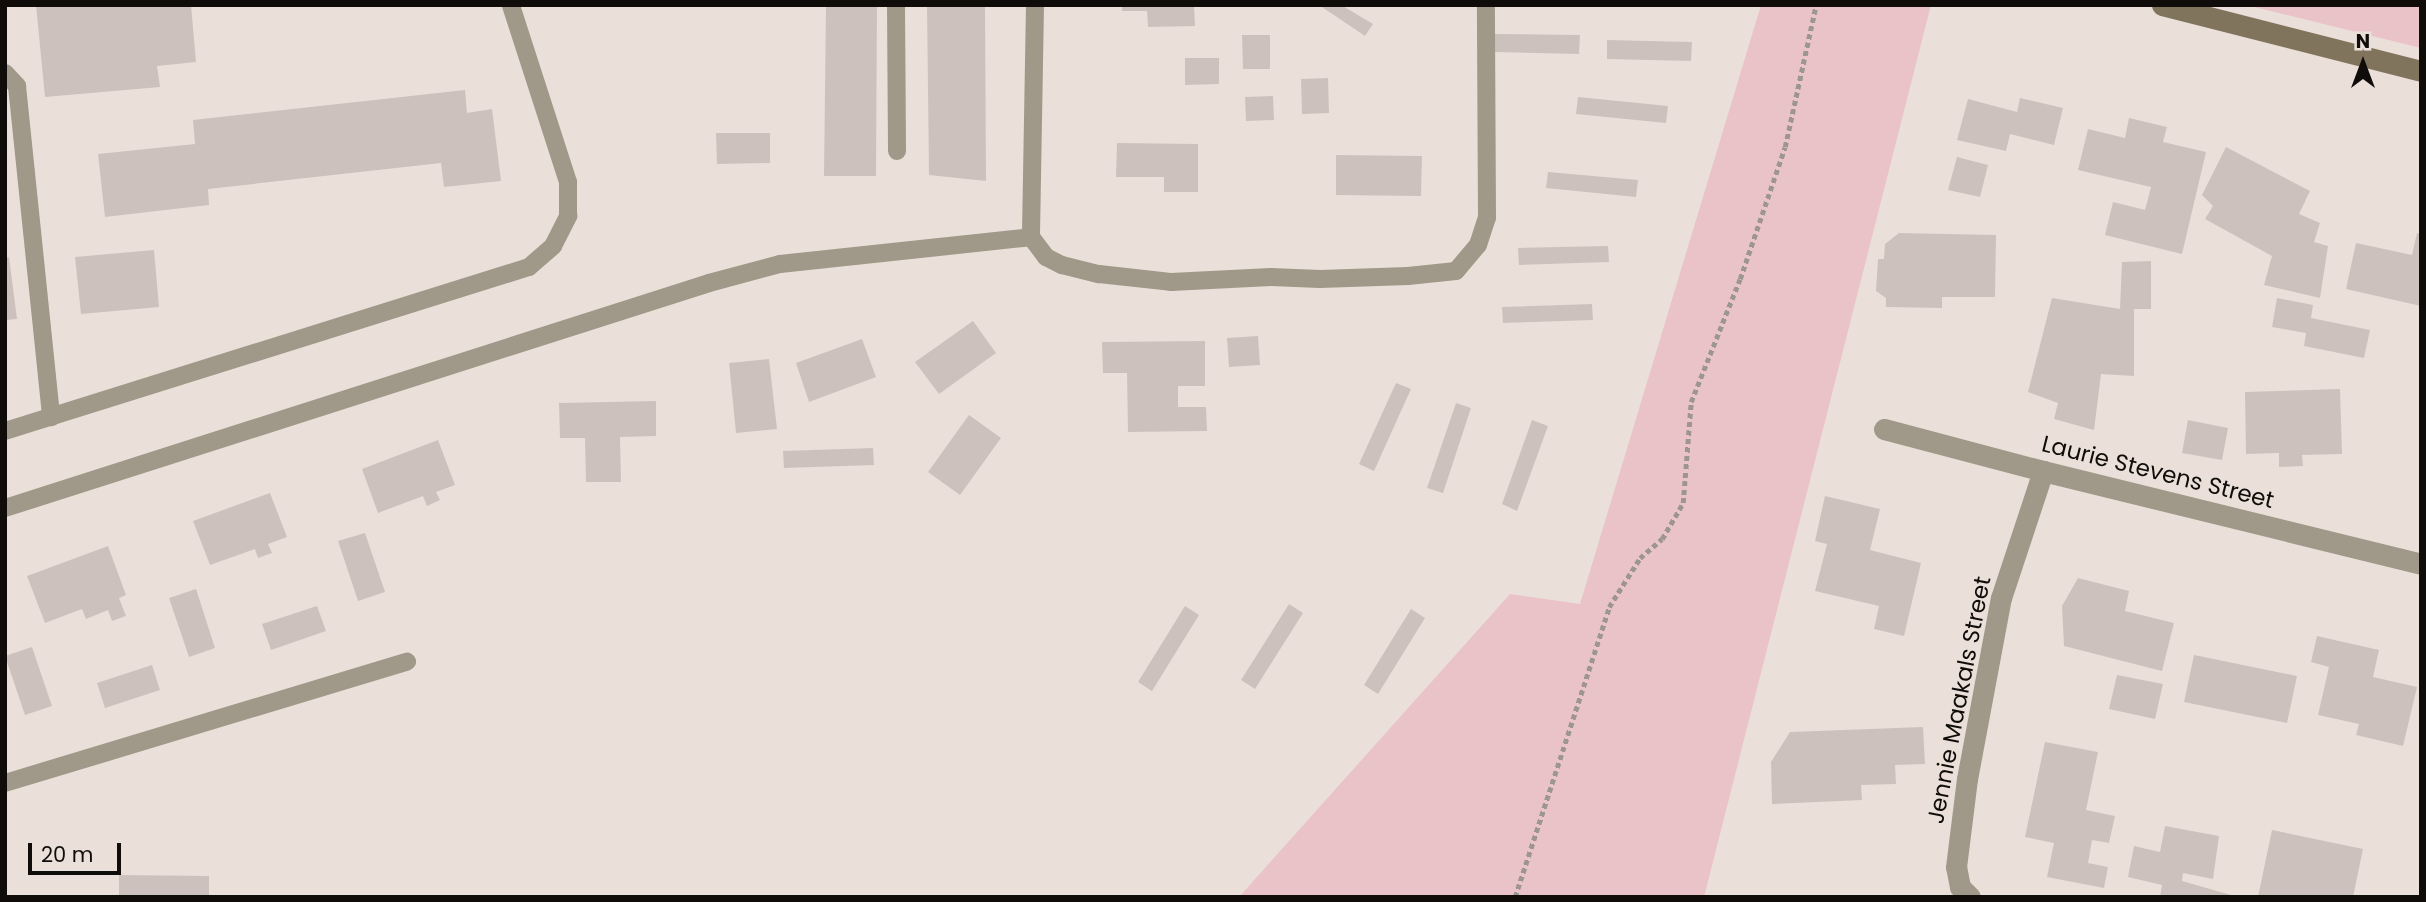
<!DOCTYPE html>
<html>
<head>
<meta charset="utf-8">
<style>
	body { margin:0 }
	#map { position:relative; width:2426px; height:902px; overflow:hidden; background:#eae0d9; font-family:Poppins,sans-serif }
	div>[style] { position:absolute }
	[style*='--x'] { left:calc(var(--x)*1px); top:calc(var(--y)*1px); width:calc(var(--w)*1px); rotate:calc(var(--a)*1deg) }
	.green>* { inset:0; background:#eac3c9 }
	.building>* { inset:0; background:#cdc1be }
	.path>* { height:4.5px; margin-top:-2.25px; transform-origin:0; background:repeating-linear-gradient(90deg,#9d9590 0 5px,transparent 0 8.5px) }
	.lane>* { height:18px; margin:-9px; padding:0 9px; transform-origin:9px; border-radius:9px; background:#a09888 }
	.street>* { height:21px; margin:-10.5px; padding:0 10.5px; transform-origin:10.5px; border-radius:10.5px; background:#a09888 }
	.secondary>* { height:21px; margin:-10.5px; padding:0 10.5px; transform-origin:10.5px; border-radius:10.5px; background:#80745d }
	span { translate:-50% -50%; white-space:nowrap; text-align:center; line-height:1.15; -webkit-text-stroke:5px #eae0d9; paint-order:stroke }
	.street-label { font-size:23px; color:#100c0a }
	.frame { position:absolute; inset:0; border:7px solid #100c0a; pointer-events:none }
	.north { position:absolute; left:2328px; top:28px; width:70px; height:70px; -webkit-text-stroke:5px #eae0d9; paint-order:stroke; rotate:0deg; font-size:19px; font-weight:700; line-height:28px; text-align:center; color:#100c0a }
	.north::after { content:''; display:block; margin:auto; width:24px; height:32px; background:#100c0a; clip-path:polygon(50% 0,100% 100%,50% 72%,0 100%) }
	.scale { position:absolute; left:28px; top:843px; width:93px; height:32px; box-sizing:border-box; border:4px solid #100c0a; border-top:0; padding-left:9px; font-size:21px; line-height:24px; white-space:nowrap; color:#100c0a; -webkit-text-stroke:5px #eae0d9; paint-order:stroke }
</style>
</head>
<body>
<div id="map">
	<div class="green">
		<i style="clip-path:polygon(1761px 5px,1931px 5px,1704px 897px,1239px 897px,1510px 594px,1580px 604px)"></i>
		<i style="clip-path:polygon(2246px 5px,2421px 5px,2421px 48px)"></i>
	</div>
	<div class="building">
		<i style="clip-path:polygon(36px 5px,191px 5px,196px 62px,157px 66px,160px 87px,45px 97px)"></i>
		<i style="clip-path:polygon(826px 5px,877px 5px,876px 176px,824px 176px)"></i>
		<i style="clip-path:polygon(927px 5px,985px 5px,986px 181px,929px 175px)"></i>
		<i style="clip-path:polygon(1122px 5px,1194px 5px,1195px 26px,1148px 27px,1147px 11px,1122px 11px)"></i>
		<i style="clip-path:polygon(1319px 5px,1341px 5px,1373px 24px,1365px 36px)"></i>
		<i style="clip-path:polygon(1495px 34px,1580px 35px,1579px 54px,1495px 52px)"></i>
		<i style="clip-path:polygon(1242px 35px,1270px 35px,1270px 69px,1243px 69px)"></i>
		<i style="clip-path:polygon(1607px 40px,1692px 42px,1691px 61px,1607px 59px)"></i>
		<i style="clip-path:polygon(1185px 58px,1219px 58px,1219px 84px,1185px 85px)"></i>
		<i style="clip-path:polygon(1328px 78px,1329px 113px,1302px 114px,1301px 79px)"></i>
		<i style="clip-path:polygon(465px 90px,467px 113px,492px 109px,501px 181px,444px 187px,441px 163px,208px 189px,209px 205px,105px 217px,98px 154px,195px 144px,193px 120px)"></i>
		<i style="clip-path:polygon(1273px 96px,1274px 120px,1246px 121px,1245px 97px)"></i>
		<i style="clip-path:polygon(1578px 97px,1668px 106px,1666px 123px,1576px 114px)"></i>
		<i style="clip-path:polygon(2020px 98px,2063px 108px,2054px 145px,2010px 134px,2006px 151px,1957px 140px,1968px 99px,2017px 112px)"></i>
		<i style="clip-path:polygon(2129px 118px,2167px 127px,2163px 142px,2206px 152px,2182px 254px,2105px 235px,2113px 202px,2145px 210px,2151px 187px,2078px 170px,2088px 129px,2125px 138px)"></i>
		<i style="clip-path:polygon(716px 133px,770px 133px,770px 163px,717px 164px)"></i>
		<i style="clip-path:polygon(1117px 143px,1198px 144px,1198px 192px,1164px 192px,1164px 177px,1116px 177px)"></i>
		<i style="clip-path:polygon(2226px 147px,2310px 191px,2299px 214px,2320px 223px,2314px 242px,2328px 246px,2320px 298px,2264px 285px,2272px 256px,2205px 219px,2213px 206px,2202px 195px)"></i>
		<i style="clip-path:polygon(1336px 155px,1422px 156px,1421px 196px,1336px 195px)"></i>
		<i style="clip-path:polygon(1957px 157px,1988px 165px,1980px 197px,1948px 190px)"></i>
		<i style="clip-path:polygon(1548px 172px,1638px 180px,1636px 197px,1546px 188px)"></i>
		<i style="clip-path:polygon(1899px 233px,1996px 235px,1995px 297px,1942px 297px,1942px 308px,1886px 307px,1886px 298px,1876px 291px,1878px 259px,1884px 259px,1885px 244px)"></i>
		<i style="clip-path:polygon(2417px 233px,2421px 234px,2421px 306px,2346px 289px,2356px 243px,2412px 255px)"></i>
		<i style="clip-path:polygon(1608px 246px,1609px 262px,1519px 265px,1518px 248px)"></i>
		<i style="clip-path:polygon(154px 250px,159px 307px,81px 314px,75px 257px)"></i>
		<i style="clip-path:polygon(9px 257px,17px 319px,5px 320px,5px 258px)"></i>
		<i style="clip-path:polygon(2151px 261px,2151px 309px,2134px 309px,2134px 376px,2101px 374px,2094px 430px,2054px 419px,2058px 403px,2028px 392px,2052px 298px,2120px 309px,2122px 262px)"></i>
		<i style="clip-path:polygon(2277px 298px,2313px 305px,2311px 318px,2370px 330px,2364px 358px,2304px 346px,2306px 333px,2272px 327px)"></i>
		<i style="clip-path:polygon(1592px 304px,1593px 320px,1503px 323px,1502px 307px)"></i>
		<i style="clip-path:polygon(973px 321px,996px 353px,939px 394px,915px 362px)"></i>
		<i style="clip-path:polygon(1258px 336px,1260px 365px,1229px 367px,1227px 338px)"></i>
		<i style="clip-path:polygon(862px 339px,876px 377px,809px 402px,796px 363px)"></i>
		<i style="clip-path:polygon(1205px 341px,1205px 386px,1178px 386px,1178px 407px,1206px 407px,1207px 431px,1128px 432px,1127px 373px,1103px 373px,1102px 342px)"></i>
		<i style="clip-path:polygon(769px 359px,777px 429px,736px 433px,729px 363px)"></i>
		<i style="clip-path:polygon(1396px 383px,1411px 389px,1374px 471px,1359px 464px)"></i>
		<i style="clip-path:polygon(2340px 389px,2342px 454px,2302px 455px,2303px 466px,2279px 467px,2279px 453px,2246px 454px,2245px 392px)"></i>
		<i style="clip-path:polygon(656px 401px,656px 436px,620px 437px,621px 482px,586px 482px,585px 438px,560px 438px,559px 403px)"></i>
		<i style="clip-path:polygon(1456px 403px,1471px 408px,1443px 493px,1427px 488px)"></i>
		<i style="clip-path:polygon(969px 415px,1001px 438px,960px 495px,928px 472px)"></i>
		<i style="clip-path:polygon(1532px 420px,1548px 426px,1517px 511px,1502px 504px)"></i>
		<i style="clip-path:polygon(2188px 420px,2228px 428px,2222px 460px,2182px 453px)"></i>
		<i style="clip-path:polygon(438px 440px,455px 485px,436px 492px,440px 500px,427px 506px,423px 496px,378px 513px,362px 469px)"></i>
		<i style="clip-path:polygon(873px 448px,874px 465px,784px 468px,783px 451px)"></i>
		<i style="clip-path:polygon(270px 493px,287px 537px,268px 544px,272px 553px,258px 558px,255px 549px,210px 565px,193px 521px)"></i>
		<i style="clip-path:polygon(1825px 496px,1880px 509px,1870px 550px,1921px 563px,1904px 636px,1874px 629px,1879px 606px,1815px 591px,1827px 544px,1815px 541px)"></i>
		<i style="clip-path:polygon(365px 533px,385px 592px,358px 601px,338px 541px)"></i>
		<i style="clip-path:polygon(108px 546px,126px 595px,119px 598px,126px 616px,112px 621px,108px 610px,86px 619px,82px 609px,45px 623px,27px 576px)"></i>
		<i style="clip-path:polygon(2078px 578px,2129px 591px,2125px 611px,2174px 623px,2162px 671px,2064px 646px,2062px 606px)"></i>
		<i style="clip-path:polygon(196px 589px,215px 648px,189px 657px,169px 598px)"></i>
		<i style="clip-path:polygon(1289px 604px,1303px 613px,1255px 689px,1241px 680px)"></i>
		<i style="clip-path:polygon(317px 606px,326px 631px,271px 650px,262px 624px)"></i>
		<i style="clip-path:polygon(1185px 606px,1199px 615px,1152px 691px,1138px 682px)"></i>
		<i style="clip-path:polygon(1411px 609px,1425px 618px,1378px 694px,1364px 685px)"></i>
		<i style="clip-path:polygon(2317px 636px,2379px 650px,2373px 677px,2417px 687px,2403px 746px,2356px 735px,2359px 724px,2318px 715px,2329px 667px,2311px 662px)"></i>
		<i style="clip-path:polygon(32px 647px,52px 706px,25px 715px,5px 656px)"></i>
		<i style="clip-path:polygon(2194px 655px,2297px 676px,2287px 723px,2184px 702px)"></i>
		<i style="clip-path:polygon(152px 665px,160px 690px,105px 708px,97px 683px)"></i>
		<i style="clip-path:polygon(2117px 675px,2163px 684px,2155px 719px,2109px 709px)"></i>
		<i style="clip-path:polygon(1923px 727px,1925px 764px,1895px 765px,1896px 784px,1861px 785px,1862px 800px,1772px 804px,1771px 762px,1790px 732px)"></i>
		<i style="clip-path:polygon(2045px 742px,2098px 752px,2086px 810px,2115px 816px,2109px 843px,2092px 840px,2088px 863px,2108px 867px,2104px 888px,2047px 877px,2054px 843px,2025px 837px)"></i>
		<i style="clip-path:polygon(2165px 826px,2219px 836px,2213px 879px,2183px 873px,2182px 881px,2238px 897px,2160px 897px,2162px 885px,2128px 877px,2134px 846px,2160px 852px)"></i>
		<i style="clip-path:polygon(2272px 830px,2363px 849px,2353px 897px,2258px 897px)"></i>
		<i style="clip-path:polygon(119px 875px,209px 876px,209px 897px,119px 897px)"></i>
	</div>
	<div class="path">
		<i style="--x:1515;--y:897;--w:305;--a:-72"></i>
		<i style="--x:1609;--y:607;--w:58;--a:-57.7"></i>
		<i style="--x:1640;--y:558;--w:29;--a:-41"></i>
		<i style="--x:1662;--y:539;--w:42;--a:-59.7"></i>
		<i style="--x:1683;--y:503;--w:101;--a:-85.5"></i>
		<i style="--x:1691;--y:402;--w:132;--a:-68.3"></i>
		<i style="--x:1740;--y:279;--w:139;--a:-71.2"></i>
		<i style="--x:1785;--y:147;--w:145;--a:-77.7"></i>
	</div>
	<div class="lane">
		<i style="--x:896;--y:5;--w:146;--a:89.6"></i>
		<i style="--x:1035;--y:5;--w:232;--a:91"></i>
		<i style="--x:1031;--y:237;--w:25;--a:53"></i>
		<i style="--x:1046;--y:257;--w:18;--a:27"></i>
		<i style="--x:1062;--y:265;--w:38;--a:14"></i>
		<i style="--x:1099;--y:274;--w:72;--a:6.3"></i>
		<i style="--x:1171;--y:282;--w:100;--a:-2.9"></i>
		<i style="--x:1271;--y:277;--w:49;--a:2.3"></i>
		<i style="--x:1320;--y:279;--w:88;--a:-2"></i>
		<i style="--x:1408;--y:276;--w:48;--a:-5.9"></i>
		<i style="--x:1456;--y:271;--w:34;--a:-50"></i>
		<i style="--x:1478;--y:245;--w:28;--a:-72"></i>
		<i style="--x:1487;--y:218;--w:213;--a:-90.3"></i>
		<i style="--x:5;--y:73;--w:18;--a:47"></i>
		<i style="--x:17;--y:86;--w:333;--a:84.1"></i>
		<i style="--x:5;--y:431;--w:549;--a:-17.38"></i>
		<i style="--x:529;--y:267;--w:32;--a:-41"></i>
		<i style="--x:553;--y:246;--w:34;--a:-63"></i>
		<i style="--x:568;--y:216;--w:34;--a:-90"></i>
		<i style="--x:568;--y:182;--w:186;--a:-107.9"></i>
		<i style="--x:5;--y:508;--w:739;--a:-17.72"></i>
		<i style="--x:709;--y:283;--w:73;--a:-15"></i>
		<i style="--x:780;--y:264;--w:252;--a:-6.1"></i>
		<i style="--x:5;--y:783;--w:420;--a:-16.8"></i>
	</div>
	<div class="street">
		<i style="--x:1884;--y:429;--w:164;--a:14.8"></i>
		<i style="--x:2043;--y:471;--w:389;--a:13.8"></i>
		<i style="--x:1970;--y:897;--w:14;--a:-135"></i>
		<i style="--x:1960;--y:887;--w:20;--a:-101"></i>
		<i style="--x:1956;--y:867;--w:89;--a:-82.9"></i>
		<i style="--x:1967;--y:779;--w:184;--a:-79.4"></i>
		<i style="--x:2001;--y:598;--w:134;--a:-71.7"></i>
	</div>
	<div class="secondary">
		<i style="--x:2162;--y:5;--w:267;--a:14.3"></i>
	</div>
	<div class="street-label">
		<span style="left:2158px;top:472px;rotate:14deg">Laurie Stevens Street</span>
		<span style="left:1959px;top:700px;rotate:-79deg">Jennie Maakals Street</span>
	</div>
	<div class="frame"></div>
	<div class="north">N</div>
	<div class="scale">20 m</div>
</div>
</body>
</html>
